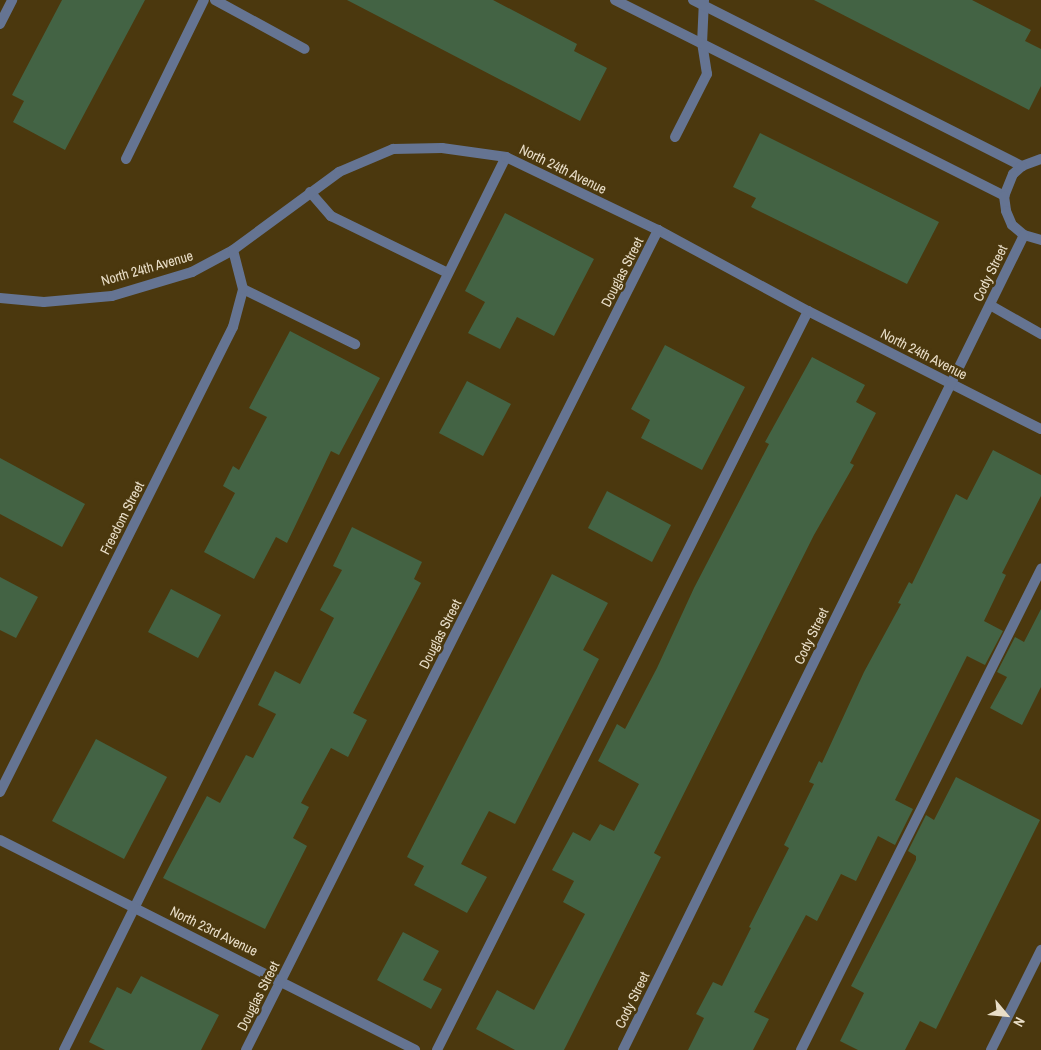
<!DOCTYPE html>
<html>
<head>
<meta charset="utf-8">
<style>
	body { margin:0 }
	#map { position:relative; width:1041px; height:1050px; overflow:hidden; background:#4b380e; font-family:"Archivo Narrow",sans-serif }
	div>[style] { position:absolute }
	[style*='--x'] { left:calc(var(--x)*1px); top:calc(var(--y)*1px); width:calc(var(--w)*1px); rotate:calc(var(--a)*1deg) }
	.building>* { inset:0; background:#436344 }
	.lane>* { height:10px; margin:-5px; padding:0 5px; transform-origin:5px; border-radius:5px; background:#657492 }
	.street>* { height:10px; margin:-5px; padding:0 5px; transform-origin:5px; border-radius:5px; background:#657492 }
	span { translate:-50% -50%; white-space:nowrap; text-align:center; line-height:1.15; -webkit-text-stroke:5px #4b380e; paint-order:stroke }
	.street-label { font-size:14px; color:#e9dec8 }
	.north { position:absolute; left:981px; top:990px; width:50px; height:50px; -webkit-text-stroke:4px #4b380e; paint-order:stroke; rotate:118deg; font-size:14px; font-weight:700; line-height:20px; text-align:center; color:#e9dec8 }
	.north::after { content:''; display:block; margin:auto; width:18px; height:22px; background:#e9dec8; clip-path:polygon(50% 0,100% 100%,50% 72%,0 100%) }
</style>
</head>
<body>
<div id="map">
	<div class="building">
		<i style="clip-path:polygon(62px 0,145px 0,65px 150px,13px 122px,24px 101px,12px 95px)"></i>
		<i style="clip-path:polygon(347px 0,493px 0,577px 44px,574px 51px,607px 68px,580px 121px)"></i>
		<i style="clip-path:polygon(814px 0,972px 0,1031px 30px,1025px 41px,1041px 49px,1041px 86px,1029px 110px)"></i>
		<i style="clip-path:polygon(760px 133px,939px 222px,907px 284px,751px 207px,756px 198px,733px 187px)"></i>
		<i style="clip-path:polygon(505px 213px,594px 259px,554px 336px,517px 317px,500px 349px,468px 333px,485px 302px,465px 291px)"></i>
		<i style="clip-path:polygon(290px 331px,380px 378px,339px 455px,331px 451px,287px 543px,276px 537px,254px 579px,204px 552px,235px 493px,223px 486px,233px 466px,239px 470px,267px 417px,249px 408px)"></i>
		<i style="clip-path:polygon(665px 345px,745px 387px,702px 470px,641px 438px,650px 420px,631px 409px)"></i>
		<i style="clip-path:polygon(812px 357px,865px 385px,856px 402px,876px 413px,850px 463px,854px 465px,814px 535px,654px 853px,661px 857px,564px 1050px,515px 1050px,476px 1029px,497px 990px,534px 1010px,585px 914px,563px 902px,574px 881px,552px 870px,573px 832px,590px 841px,600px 824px,614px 831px,639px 784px,598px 761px,617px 724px,625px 729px,657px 668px,694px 588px,769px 444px,765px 442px)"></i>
		<i style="clip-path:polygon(467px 381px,511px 404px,483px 456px,439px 433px)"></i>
		<i style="clip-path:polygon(993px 450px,1041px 475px,1041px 496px,1002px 573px,1006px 575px,984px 621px,1003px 631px,985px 665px,967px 656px,895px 800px,913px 809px,895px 845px,878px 836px,856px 881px,841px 874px,817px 921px,806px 915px,754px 1012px,769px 1019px,753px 1050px,688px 1050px,704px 1018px,696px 1014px,713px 982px,722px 986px,751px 928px,749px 927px,789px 848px,784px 845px,814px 784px,809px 782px,819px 761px,822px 763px,864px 672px,901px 604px,898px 603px,909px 582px,912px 584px,956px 494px,967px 500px)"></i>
		<i style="clip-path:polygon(0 458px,85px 504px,62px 547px,0 514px)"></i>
		<i style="clip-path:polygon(607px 491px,671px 525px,652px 562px,588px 528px)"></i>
		<i style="clip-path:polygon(352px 527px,422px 562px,414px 579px,421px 583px,353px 713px,367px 720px,348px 757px,331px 748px,301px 803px,309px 807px,293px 838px,307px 846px,265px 929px,163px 878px,207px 796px,220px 803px,246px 755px,253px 758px,276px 714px,258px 705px,275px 671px,300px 684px,334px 618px,320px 610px,342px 570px,333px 566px)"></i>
		<i style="clip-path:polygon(552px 574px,608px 603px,583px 650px,599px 659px,515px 824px,489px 811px,461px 864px,487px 877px,467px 913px,414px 885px,424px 866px,407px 857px)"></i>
		<i style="clip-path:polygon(0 577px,38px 597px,16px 638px,0 630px)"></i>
		<i style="clip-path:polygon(171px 589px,221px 615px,198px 658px,148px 632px)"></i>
		<i style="clip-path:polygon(1041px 609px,1041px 687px,1022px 725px,990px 708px,1007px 677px,997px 672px,1015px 637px,1024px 642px)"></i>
		<i style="clip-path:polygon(96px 739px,167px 777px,124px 859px,52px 821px)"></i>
		<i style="clip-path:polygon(956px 777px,1040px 820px,936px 1029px,920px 1021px,905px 1050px,858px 1050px,840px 1041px,864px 993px,851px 986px,916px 860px,916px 856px,908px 851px,926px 815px,934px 820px)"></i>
		<i style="clip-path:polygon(403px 932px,439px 951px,423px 980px,442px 989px,431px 1009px,377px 980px)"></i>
		<i style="clip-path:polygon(141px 976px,219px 1015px,201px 1050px,105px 1050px,89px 1042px,117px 987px,131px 994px)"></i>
	</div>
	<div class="lane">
		<i style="--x:215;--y:0;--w:102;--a:28.6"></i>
		<i style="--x:675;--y:137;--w:71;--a:-63.1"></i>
		<i style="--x:707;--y:74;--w:30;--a:-99"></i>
		<i style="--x:702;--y:44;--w:44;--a:-87.4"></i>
		<i style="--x:126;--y:159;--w:177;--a:-63.9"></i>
		<i style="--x:310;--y:192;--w:32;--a:49"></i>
		<i style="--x:331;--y:216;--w:130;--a:26"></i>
		<i style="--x:243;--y:289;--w:125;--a:26.2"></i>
		<i style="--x:990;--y:305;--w:59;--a:29.6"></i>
		<i style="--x:64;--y:1050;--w:996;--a:-63.67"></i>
		<i style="--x:437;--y:1050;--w:827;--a:-63.34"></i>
		<i style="--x:801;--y:1050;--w:538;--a:-63.48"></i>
	</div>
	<div class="street">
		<i style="--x:615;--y:0;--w:436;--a:26.7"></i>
		<i style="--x:693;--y:0;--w:369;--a:26.8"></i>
		<i style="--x:0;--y:24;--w:27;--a:-63"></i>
		<i style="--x:1041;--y:159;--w:20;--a:160"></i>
		<i style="--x:1022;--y:166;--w:12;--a:138"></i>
		<i style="--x:1013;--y:174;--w:24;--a:112"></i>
		<i style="--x:1004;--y:196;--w:15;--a:82"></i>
		<i style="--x:1006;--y:211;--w:15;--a:67"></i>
		<i style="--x:1012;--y:225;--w:16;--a:40"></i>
		<i style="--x:1024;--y:235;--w:18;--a:16"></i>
		<i style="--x:0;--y:298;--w:44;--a:5.2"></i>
		<i style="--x:44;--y:302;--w:68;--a:-5"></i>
		<i style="--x:112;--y:296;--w:84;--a:-16.7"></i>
		<i style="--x:192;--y:272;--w:47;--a:-28.2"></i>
		<i style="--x:233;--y:250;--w:132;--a:-36.3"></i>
		<i style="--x:339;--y:172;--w:59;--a:-23.1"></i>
		<i style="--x:393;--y:149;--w:49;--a:-1.2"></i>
		<i style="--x:442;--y:148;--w:65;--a:8"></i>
		<i style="--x:506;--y:157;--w:169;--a:25.7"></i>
		<i style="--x:658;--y:230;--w:170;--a:28.4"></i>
		<i style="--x:808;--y:311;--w:261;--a:26.9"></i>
		<i style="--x:0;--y:792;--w:520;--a:-63.39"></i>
		<i style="--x:233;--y:327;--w:39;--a:-75"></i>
		<i style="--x:243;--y:289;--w:40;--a:-104.4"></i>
		<i style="--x:0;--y:840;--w:465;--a:26.8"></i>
		<i style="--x:246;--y:1050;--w:918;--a:-63.32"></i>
		<i style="--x:623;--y:1050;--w:908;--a:-63.8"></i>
		<i style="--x:991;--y:1050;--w:112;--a:-63.4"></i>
	</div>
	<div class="street-label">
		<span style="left:563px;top:169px;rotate:26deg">North 24th Avenue</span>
		<span style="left:147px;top:268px;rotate:-16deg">North 24th Avenue</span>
		<span style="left:622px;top:272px;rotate:-63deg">Douglas Street</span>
		<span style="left:990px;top:273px;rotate:-64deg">Cody Street</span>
		<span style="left:924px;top:354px;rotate:27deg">North 24th Avenue</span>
		<span style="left:122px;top:518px;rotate:-63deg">Freedom Street</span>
		<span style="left:440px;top:634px;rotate:-63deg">Douglas Street</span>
		<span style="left:811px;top:636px;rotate:-64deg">Cody Street</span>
		<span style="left:214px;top:931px;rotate:26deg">North 23rd Avenue</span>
		<span style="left:258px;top:996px;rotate:-63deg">Douglas Street</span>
		<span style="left:632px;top:1000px;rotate:-64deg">Cody Street</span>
	</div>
	<div class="north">N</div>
</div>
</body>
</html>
